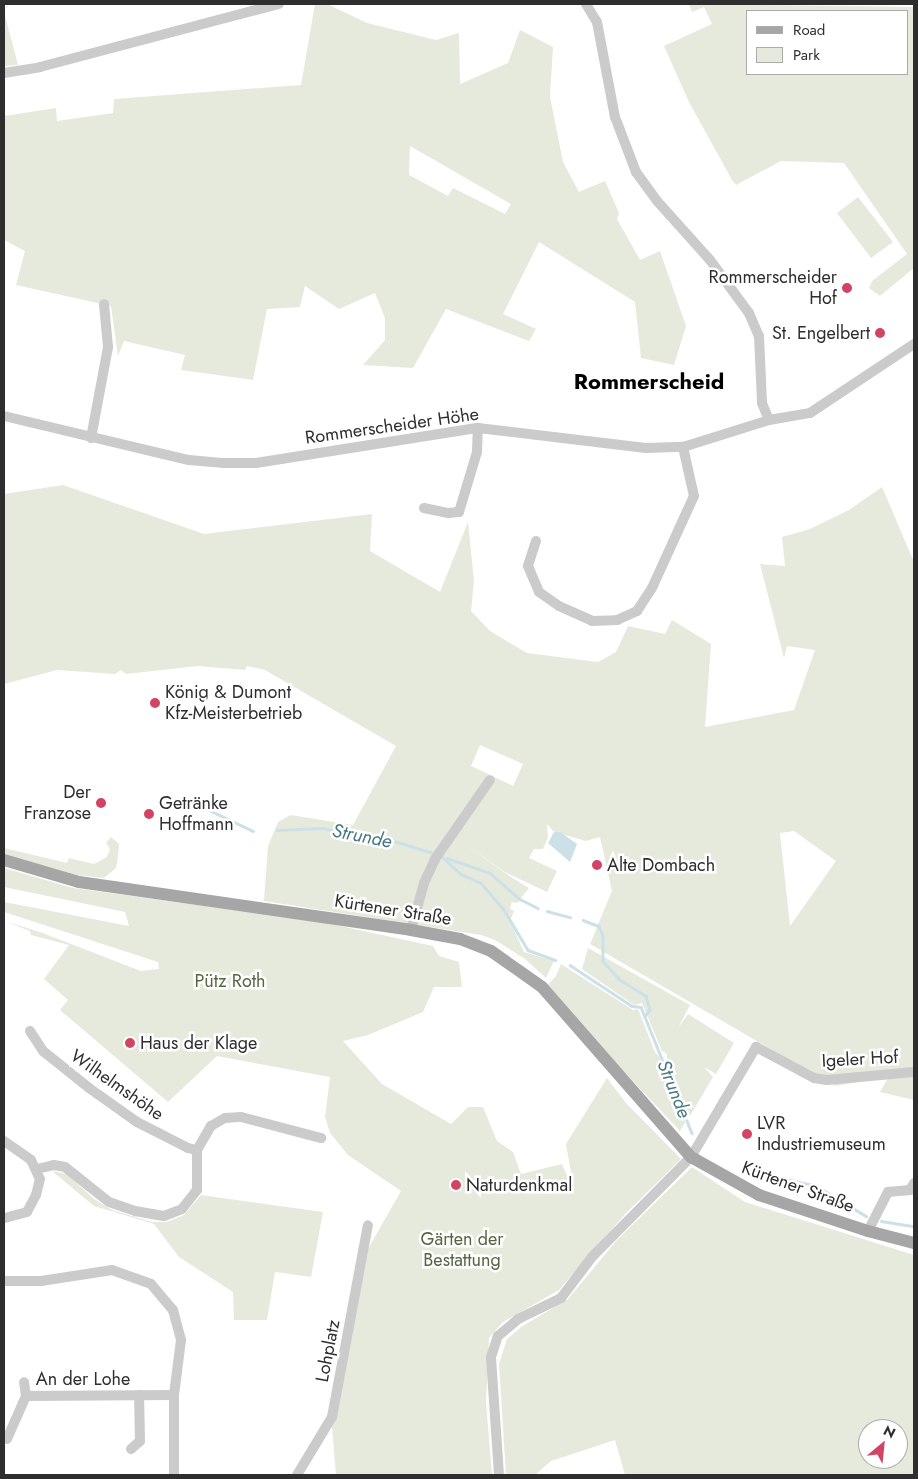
<!DOCTYPE html>
<html>
<head>
<meta charset="utf-8">
<style>
	body { margin:0 }
	#map { position:relative; width:918px; height:1479px; overflow:hidden; background:#fff; font-family:Jost,sans-serif }
	div>[style] { position:absolute }
	[style*='--x'] { left:calc(var(--x)*1px); top:calc(var(--y)*1px); width:calc(var(--w)*1px); rotate:calc(var(--a)*1deg) }
	.green>* { inset:0; background:#e6eadd }
	.water>* { inset:0; background:#cce1e7 }
	.stream>* { height:2.5px; margin:-1.25px; padding:0 1.25px; transform-origin:1.25px; border-radius:1.25px; background:#cce1e7 }
	.minor>* { height:10px; margin:-5px; padding:0 5px; transform-origin:5px; border-radius:5px; background:#cbcbcb }
	.major>* { height:12px; margin:-6px; padding:0 6px; transform-origin:6px; border-radius:6px; background:#a6a6a6 }
	.dots>* { width:14px; height:14px; translate:-50% -50%; box-sizing:border-box; border:2px solid #fff; border-radius:50% }
	span { translate:-50% -50%; white-space:nowrap; text-align:center; line-height:1.15; -webkit-text-stroke:5px #fff; paint-order:stroke }
	.poi-label { font-size:18px; color:#2e2e2e }
	.right { translate:-100% -50%; text-align:right }
	.left { translate:0 -50%; text-align:left }
	.street-label { font-size:18px; color:#2e2e2e }
	.park-label { font-size:18px; color:#576541 }
	.water-label { font-size:19px; color:#457787; font-style:italic }
	.district-label { font-size:22px; color:#000; font-weight:700 }
	.frame { position:absolute; inset:0; border:5px solid #2e2e2e; pointer-events:none }
	.legend { position:absolute; left:746px; top:10px; width:162px; height:65px; box-sizing:border-box; background:#fff; border:1px solid #ababab; margin:0; padding:6px 9px; list-style:none; font-size:15px; color:#2e2e2e }
	.legend li { display:flex; align-items:center; gap:10px; height:25px }
	.legend b { width:25px; border:1px solid #ababab }
	.north { position:absolute; left:858px; top:1419px; width:50px; height:50px; box-sizing:border-box; background:#fff; border:1px solid #ababab; border-radius:50%; rotate:28deg; font-size:14px; font-weight:700; line-height:20px; text-align:center; color:#2e2e2e }
	.north::after { content:''; display:block; margin:auto; width:18px; height:22px; background:#d14463; clip-path:polygon(50% 0,100% 100%,50% 72%,0 100%) }
</style>
</head>
<body>
<div id="map">
	<div class="green">
		<i style="clip-path:polygon(evenodd,315px 4px,327px 4px,367px 23px,436px 40px,459px 33px,460px 84px,508px 63px,520px 30px,553px 47px,550px 97px,563px 162px,579px 192px,605px 181px,619px 213px,617px 219px,640px 260px,660px 251px,686px 326px,674px 365px,641px 358px,635px 302px,539px 242px,503px 314px,536px 329px,529px 341px,446px 309px,413px 368px,363px 365px,385px 340px,385px 318px,375px 293px,339px 309px,305px 286px,300px 307px,267px 309px,253px 380px,181px 370px,185px 355px,124px 341px,118px 356px,111px 306px,16px 285px,25px 251px,4px 240px,4px 116px,56px 108px,57px 121px,113px 113px,114px 99px,301px 85px,315px 4px,410px 146px,511px 204px,505px 214px,453px 188px,448px 196px,409px 175px,410px 146px)"></i>
		<i style="clip-path:polygon(evenodd,689px 4px,914px 7px,914px 268px,880px 296px,869px 288px,872px 281px,907px 254px,844px 163px,781px 161px,736px 185px,732px 180px,689px 102px,664px 46px,712px 24px,704px 7px,692px 12px,689px 4px,747px 11px,907px 11px,907px 74px,747px 74px,747px 11px)"></i>
		<i style="clip-path:polygon(4px 12px,18px 65px,4px 66px)"></i>
		<i style="clip-path:polygon(858px 197px,893px 242px,871px 258px,837px 213px)"></i>
		<i style="clip-path:polygon(evenodd,63px 485px,204px 534px,372px 514px,370px 551px,440px 592px,468px 522px,474px 581px,471px 611px,490px 631px,527px 653px,598px 662px,616px 652px,628px 626px,665px 634px,672px 620px,711px 644px,705px 727px,794px 710px,815px 650px,787px 646px,784px 658px,760px 564px,785px 566px,782px 537px,810px 529px,849px 510px,882px 487px,914px 562px,914px 1070px,817px 1076px,590px 944px,612px 891px,600px 837px,586px 841px,554px 832px,547px 824px,548px 837px,543px 849px,534px 849px,529px 858px,557px 871px,547px 892px,505px 872px,460px 841px,511px 877px,529px 888px,517px 903px,512px 902px,510px 909px,514px 911px,510px 921px,524px 952px,554px 961px,546px 978px,525px 959px,495px 940px,481px 935px,264px 901px,268px 846px,278px 822px,291px 815px,353px 825px,396px 746px,265px 670px,247px 666px,245px 670px,198px 666px,126px 674px,121px 670px,115px 674px,57px 670px,4px 684px,4px 494px,63px 485px,480px 745px,523px 764px,513px 786px,471px 766px,480px 745px,63px 485px,794px 831px,836px 861px,790px 926px,780px 833px,794px 831px)"></i>
		<i style="clip-path:polygon(111px 837px,119px 844px,118px 857px,116px 868px,104px 878px,76px 875px,4px 854px,4px 848px,67px 863px,69px 858px,94px 864px,107px 857px,110px 849px,106px 843px)"></i>
		<i style="clip-path:polygon(4px 868px,73px 888px,322px 922px,433px 946px,439px 956px,459px 962px,462px 987px,434px 987px,423px 1012px,368px 1035px,343px 1041px,382px 1084px,451px 1124px,468px 1107px,483px 1107px,497px 1141px,513px 1152px,521px 1174px,562px 1164px,569px 1180px,567px 1194px,572px 1178px,566px 1144px,607px 1078px,626px 1103px,681px 1159px,626px 1213px,559px 1290px,503px 1322px,489px 1338px,486px 1402px,492px 1475px,336px 1475px,332px 1427px,369px 1247px,401px 1191px,348px 1155px,330px 1133px,325px 1117px,330px 1077px,217px 1056px,168px 1102px,60px 1010px,68px 1000px,44px 979px,69px 945px,31px 935px,30px 931px,4px 921px,40px 932px,141px 971px,159px 969px,158px 962px,4px 912px,4px 902px,129px 926px,125px 912px,4px 887px)"></i>
		<i style="clip-path:polygon(588px 948px,690px 1005px,678px 1028px,688px 1014px,734px 1043px,716px 1074px,704px 1067px,713px 1077px,690px 1116px,675px 1087px,666px 1053px,662px 1051px,642px 1003px,634px 1005px,582px 969px)"></i>
		<i style="clip-path:polygon(561px 964px,633px 1010px,638px 1009px,655px 1052px,661px 1059px,669px 1089px,682px 1111px,685px 1123px,680px 1131px,545px 988px,556px 976px)"></i>
		<i style="clip-path:polygon(914px 1074px,914px 1100px,880px 1092px,889px 1076px,836px 1086px,820px 1080px)"></i>
		<i style="clip-path:polygon(evenodd,692px 1167px,745px 1202px,914px 1255px,914px 1475px,625px 1475px,615px 1440px,551px 1461px,535px 1475px,506px 1475px,499px 1364px,507px 1339px,521px 1327px,568px 1299px,617px 1240px,692px 1167px,868px 1429px,898px 1429px,898px 1459px,868px 1459px,868px 1429px)"></i>
		<i style="clip-path:polygon(52px 1171px,67px 1174px,94px 1199px,112px 1210px,152px 1222px,167px 1222px,184px 1215px,201px 1195px,323px 1212px,311px 1277px,275px 1272px,267px 1320px,234px 1320px,233px 1292px,179px 1257px,154px 1224px,94px 1206px)"></i>
	</div>
	<div class="water">
		<i style="clip-path:polygon(554px 832px,560px 832px,577px 844px,570px 862px,548px 843px)"></i>
	</div>
	<div class="stream">
		<i style="--x:188;--y:800;--w:72;--a:25.5"></i>
		<i style="--x:277;--y:830;--w:46;--a:-2.5"></i>
		<i style="--x:323;--y:828;--w:31;--a:15"></i>
		<i style="--x:353;--y:836;--w:32;--a:4"></i>
		<i style="--x:385;--y:838;--w:53;--a:17.4"></i>
		<i style="--x:441;--y:856;--w:27;--a:42"></i>
		<i style="--x:461;--y:874;--w:22;--a:24"></i>
		<i style="--x:481;--y:883;--w:33;--a:49"></i>
		<i style="--x:503;--y:908;--w:49;--a:59.2"></i>
		<i style="--x:528;--y:950;--w:29;--a:20"></i>
		<i style="--x:447;--y:858;--w:46;--a:19.2"></i>
		<i style="--x:490;--y:873;--w:40;--a:41"></i>
		<i style="--x:520;--y:899;--w:20;--a:27"></i>
		<i style="--x:547;--y:911;--w:24;--a:15"></i>
		<i style="--x:583;--y:920;--w:17;--a:21"></i>
		<i style="--x:599;--y:926;--w:11;--a:68"></i>
		<i style="--x:603;--y:936;--w:25;--a:90"></i>
		<i style="--x:603;--y:961;--w:24;--a:48"></i>
		<i style="--x:619;--y:979;--w:32;--a:32"></i>
		<i style="--x:646;--y:996;--w:14;--a:73"></i>
		<i style="--x:650;--y:1009;--w:9;--a:122"></i>
		<i style="--x:570;--y:965;--w:74;--a:33.5"></i>
		<i style="--x:632;--y:1006;--w:9;--a:6"></i>
		<i style="--x:641;--y:1007;--w:136;--a:68"></i>
		<i style="--x:776;--y:1177;--w:40;--a:12"></i>
		<i style="--x:815;--y:1185;--w:60;--a:31.3"></i>
		<i style="--x:881;--y:1221;--w:33;--a:9"></i>
	</div>
	<div class="minor">
		<i style="--x:586;--y:4;--w:21;--a:59"></i>
		<i style="--x:597;--y:22;--w:97;--a:79.3"></i>
		<i style="--x:615;--y:117;--w:59;--a:69.1"></i>
		<i style="--x:636;--y:172;--w:37;--a:54"></i>
		<i style="--x:658;--y:202;--w:78;--a:48.1"></i>
		<i style="--x:710;--y:260;--w:66;--a:53.7"></i>
		<i style="--x:749;--y:313;--w:25;--a:67"></i>
		<i style="--x:759;--y:336;--w:67;--a:87.4"></i>
		<i style="--x:762;--y:403;--w:18;--a:68"></i>
		<i style="--x:4;--y:73;--w:36;--a:-9"></i>
		<i style="--x:40;--y:67;--w:247;--a:-14.8"></i>
		<i style="--x:4;--y:416;--w:190;--a:13.4"></i>
		<i style="--x:189;--y:460;--w:33;--a:5"></i>
		<i style="--x:222;--y:463;--w:34;--a:0"></i>
		<i style="--x:256;--y:463;--w:225;--a:-9"></i>
		<i style="--x:478;--y:428;--w:169;--a:6.8"></i>
		<i style="--x:646;--y:448;--w:37;--a:-2"></i>
		<i style="--x:683;--y:447;--w:90;--a:-17.4"></i>
		<i style="--x:769;--y:420;--w:42;--a:-9.7"></i>
		<i style="--x:810;--y:413;--w:125;--a:-33.6"></i>
		<i style="--x:91;--y:438;--w:93;--a:-79.4"></i>
		<i style="--x:108;--y:347;--w:43;--a:-95.3"></i>
		<i style="--x:424;--y:508;--w:25;--a:12"></i>
		<i style="--x:448;--y:513;--w:11;--a:-5"></i>
		<i style="--x:459;--y:512;--w:63;--a:-73.3"></i>
		<i style="--x:477;--y:452;--w:24;--a:-88"></i>
		<i style="--x:536;--y:541;--w:26;--a:108"></i>
		<i style="--x:528;--y:566;--w:28;--a:67"></i>
		<i style="--x:539;--y:592;--w:24;--a:35"></i>
		<i style="--x:559;--y:606;--w:36;--a:24"></i>
		<i style="--x:592;--y:621;--w:25;--a:-2"></i>
		<i style="--x:617;--y:620;--w:22;--a:-24"></i>
		<i style="--x:637;--y:611;--w:27;--a:-57"></i>
		<i style="--x:652;--y:588;--w:101;--a:-65.5"></i>
		<i style="--x:694;--y:496;--w:50;--a:-102.7"></i>
		<i style="--x:411;--y:930;--w:49;--a:-74.5"></i>
		<i style="--x:424;--y:883;--w:26;--a:-65"></i>
		<i style="--x:435;--y:859;--w:96;--a:-55.2"></i>
		<i style="--x:30;--y:1031;--w:24;--a:57"></i>
		<i style="--x:43;--y:1051;--w:59;--a:38.8"></i>
		<i style="--x:89;--y:1088;--w:59;--a:35.3"></i>
		<i style="--x:137;--y:1122;--w:57;--a:27"></i>
		<i style="--x:188;--y:1148;--w:9;--a:13"></i>
		<i style="--x:197;--y:1150;--w:28;--a:-60"></i>
		<i style="--x:211;--y:1126;--w:16;--a:-30"></i>
		<i style="--x:225;--y:1118;--w:16;--a:-4"></i>
		<i style="--x:241;--y:1117;--w:83;--a:14.7"></i>
		<i style="--x:4;--y:1141;--w:33;--a:35"></i>
		<i style="--x:31;--y:1160;--w:21;--a:65"></i>
		<i style="--x:40;--y:1179;--w:16;--a:104"></i>
		<i style="--x:36;--y:1195;--w:19;--a:118"></i>
		<i style="--x:27;--y:1212;--w:24;--a:165"></i>
		<i style="--x:37;--y:1169;--w:17;--a:-13"></i>
		<i style="--x:54;--y:1165;--w:11;--a:10"></i>
		<i style="--x:65;--y:1167;--w:56;--a:38.5"></i>
		<i style="--x:109;--y:1202;--w:28;--a:19"></i>
		<i style="--x:135;--y:1211;--w:29;--a:10"></i>
		<i style="--x:164;--y:1216;--w:19;--a:-21"></i>
		<i style="--x:182;--y:1209;--w:24;--a:-52"></i>
		<i style="--x:197;--y:1190;--w:40;--a:-90"></i>
		<i style="--x:868;--y:1231;--w:44;--a:-62.9"></i>
		<i style="--x:888;--y:1192;--w:22;--a:-5"></i>
		<i style="--x:910;--y:1190;--w:8;--a:-60"></i>
		<i style="--x:4;--y:1281;--w:37;--a:0"></i>
		<i style="--x:41;--y:1281;--w:72;--a:-8.8"></i>
		<i style="--x:112;--y:1270;--w:41;--a:19.7"></i>
		<i style="--x:151;--y:1284;--w:34;--a:50"></i>
		<i style="--x:173;--y:1310;--w:31;--a:75"></i>
		<i style="--x:181;--y:1340;--w:55;--a:97.3"></i>
		<i style="--x:26;--y:1396;--w:148;--a:-0.4"></i>
		<i style="--x:174;--y:1395;--w:80;--a:90"></i>
		<i style="--x:7;--y:1439;--w:47;--a:-66.2"></i>
		<i style="--x:26;--y:1396;--w:14;--a:-98"></i>
		<i style="--x:131;--y:1449;--w:12;--a:-42"></i>
		<i style="--x:140;--y:1441;--w:46;--a:-91.2"></i>
		<i style="--x:297;--y:1475;--w:68;--a:-58.9"></i>
		<i style="--x:332;--y:1417;--w:195;--a:-79.4"></i>
		<i style="--x:499;--y:1475;--w:118;--a:-93.9"></i>
		<i style="--x:491;--y:1357;--w:22;--a:-72"></i>
		<i style="--x:498;--y:1336;--w:26;--a:-40"></i>
		<i style="--x:518;--y:1319;--w:48;--a:-26"></i>
		<i style="--x:561;--y:1298;--w:51;--a:-52.9"></i>
		<i style="--x:592;--y:1257;--w:141;--a:-45.3"></i>
		<i style="--x:691;--y:1157;--w:128;--a:-59.4"></i>
		<i style="--x:756;--y:1047;--w:66;--a:28.1"></i>
		<i style="--x:814;--y:1078;--w:13;--a:9"></i>
		<i style="--x:827;--y:1080;--w:87;--a:-5.3"></i>
	</div>
	<div class="major">
		<i style="--x:4;--y:860;--w:78;--a:16.3"></i>
		<i style="--x:79;--y:882;--w:335;--a:8.2"></i>
		<i style="--x:411;--y:930;--w:50;--a:10.4"></i>
		<i style="--x:460;--y:939;--w:33;--a:21"></i>
		<i style="--x:491;--y:951;--w:62;--a:35.2"></i>
		<i style="--x:542;--y:987;--w:226;--a:48.8"></i>
		<i style="--x:691;--y:1157;--w:78;--a:29.2"></i>
		<i style="--x:759;--y:1195;--w:115;--a:18.3"></i>
		<i style="--x:868;--y:1231;--w:48;--a:14.6"></i>
	</div>
	<div class="dots">
		<i style="left:847px;top:288px;background:#d14463"></i>
		<i style="left:880px;top:333px;background:#d14463"></i>
		<i style="left:155px;top:703px;background:#d14463"></i>
		<i style="left:101px;top:803px;background:#d14463"></i>
		<i style="left:149px;top:814px;background:#d14463"></i>
		<i style="left:597px;top:865px;background:#d14463"></i>
		<i style="left:130px;top:1043px;background:#d14463"></i>
		<i style="left:747px;top:1134px;background:#d14463"></i>
		<i style="left:456px;top:1185px;background:#d14463"></i>
	</div>
	<div class="poi-label">
		<span class="right" style="left:837px;top:288px">Rommerscheider<br>Hof</span>
		<span class="right" style="left:870px;top:333px">St. Engelbert</span>
		<span class="left" style="left:165px;top:703px">König &amp; Dumont<br>Kfz-Meisterbetrieb</span>
		<span class="right" style="left:91px;top:803px">Der<br>Franzose</span>
		<span class="left" style="left:159px;top:814px">Getränke<br>Hoffmann</span>
		<span class="left" style="left:607px;top:865px">Alte Dombach</span>
		<span class="left" style="left:140px;top:1043px">Haus der Klage</span>
		<span class="left" style="left:757px;top:1134px">LVR<br>Industriemuseum</span>
		<span class="left" style="left:466px;top:1185px">Naturdenkmal</span>
	</div>
	<div class="street-label">
		<span style="left:392px;top:426px;rotate:-8deg">Rommerscheider Höhe</span>
		<span style="left:393px;top:910px;rotate:9deg">Kürtener Straße</span>
		<span style="left:860px;top:1059px;rotate:-3deg">Igeler Hof</span>
		<span style="left:117px;top:1085px;rotate:35deg">Wilhelmshöhe</span>
		<span style="left:798px;top:1187px;rotate:20deg">Kürtener Straße</span>
		<span style="left:328px;top:1351px;rotate:-79deg">Lohplatz</span>
		<span style="left:83px;top:1379px">An der Lohe</span>
	</div>
	<div class="park-label">
		<span style="left:230px;top:981px">Pütz Roth</span>
		<span style="left:462px;top:1250px">Gärten der<br>Bestattung</span>
	</div>
	<div class="water-label">
		<span style="left:362px;top:836px;rotate:11deg">Strunde</span>
		<span style="left:674px;top:1089px;rotate:68deg">Strunde</span>
	</div>
	<div class="district-label">
		<span style="left:649px;top:382px">Rommerscheid</span>
	</div>
	<div class="frame"></div>
	<ul class="legend">
	<li><b style="height:6px;background:#a6a6a6"></b>Road</li>
	<li><b style="height:14px;background:#e6eadd"></b>Park</li>
	</ul>
	<div class="north">N</div>
</div>
</body>
</html>
